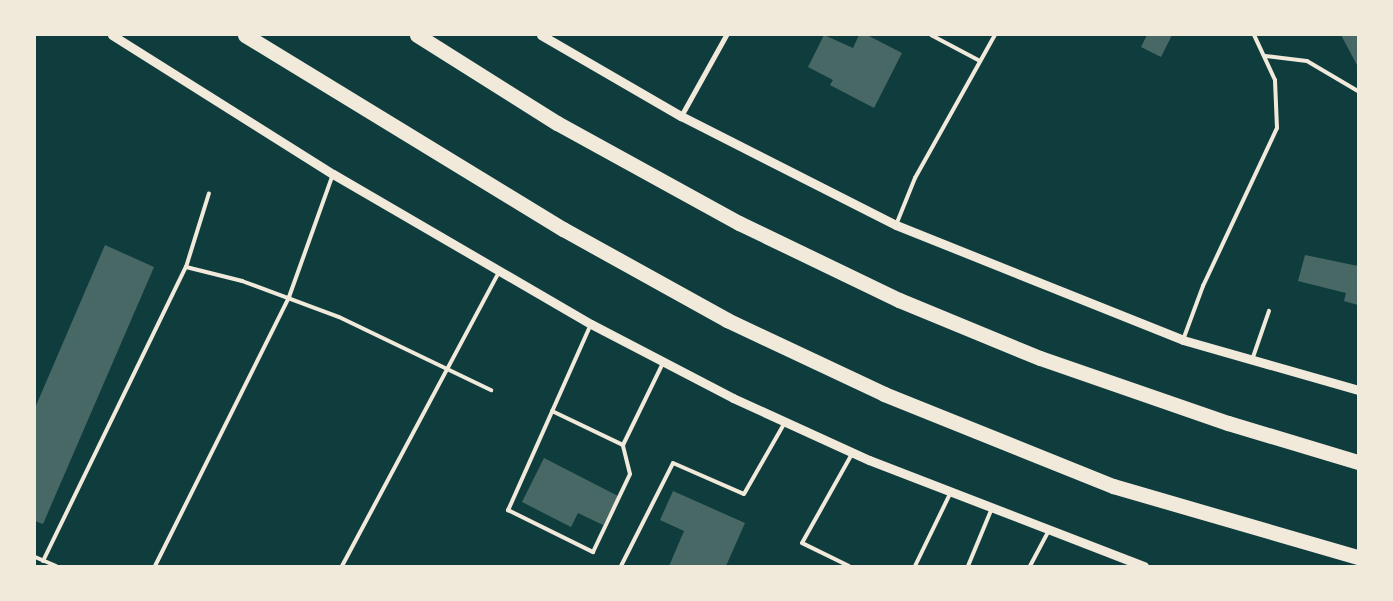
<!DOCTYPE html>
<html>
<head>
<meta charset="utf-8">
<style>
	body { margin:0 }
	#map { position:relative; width:1393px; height:601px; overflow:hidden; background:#0f3d3e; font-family:Montserrat,sans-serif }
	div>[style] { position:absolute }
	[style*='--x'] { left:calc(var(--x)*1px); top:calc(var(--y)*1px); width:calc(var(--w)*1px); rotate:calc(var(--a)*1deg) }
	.building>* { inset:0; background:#486865 }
	.service>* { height:4px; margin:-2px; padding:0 2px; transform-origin:2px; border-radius:2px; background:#f1e9da }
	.minor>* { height:5px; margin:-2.5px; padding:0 2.5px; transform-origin:2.5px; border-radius:2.5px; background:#f1e9da }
	.tertiary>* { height:9px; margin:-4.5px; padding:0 4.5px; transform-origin:4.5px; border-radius:4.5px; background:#f1e9da }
	.motorway>* { height:15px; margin:-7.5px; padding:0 7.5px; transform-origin:7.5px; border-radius:7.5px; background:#f1e9da }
	span { translate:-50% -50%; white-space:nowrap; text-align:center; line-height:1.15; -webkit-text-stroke:5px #f1e9da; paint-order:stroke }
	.frame { position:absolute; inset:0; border:36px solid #f1e9da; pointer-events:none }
</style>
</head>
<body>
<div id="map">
	<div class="building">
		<i style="clip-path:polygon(824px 35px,853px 48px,859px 35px,867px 35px,902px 53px,874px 108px,830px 85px,833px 80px,808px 67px)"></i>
		<i style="clip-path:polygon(1147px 35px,1172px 35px,1161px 57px,1141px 47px)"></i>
		<i style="clip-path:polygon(1341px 35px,1358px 35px,1358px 67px)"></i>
		<i style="clip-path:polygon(105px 245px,154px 267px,43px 524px,35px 521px,35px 408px)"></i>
		<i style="clip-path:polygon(1305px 255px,1358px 266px,1358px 305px,1344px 301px,1346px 293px,1298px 281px)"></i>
		<i style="clip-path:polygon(544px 458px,618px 496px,603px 525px,578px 513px,571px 527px,522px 502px)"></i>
		<i style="clip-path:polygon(673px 491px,745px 523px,726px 566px,669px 566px,684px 531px,660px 520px)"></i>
	</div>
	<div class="service">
		<i style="--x:931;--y:35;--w:55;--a:28"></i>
		<i style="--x:1265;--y:56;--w:42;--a:6.8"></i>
		<i style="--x:1307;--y:61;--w:59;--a:30.5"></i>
		<i style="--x:896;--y:225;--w:51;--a:-68"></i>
		<i style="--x:915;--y:178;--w:164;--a:-60.8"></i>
		<i style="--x:186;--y:267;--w:77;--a:-72.7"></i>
		<i style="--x:591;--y:324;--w:204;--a:114"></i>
		<i style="--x:508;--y:510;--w:95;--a:26.3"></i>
		<i style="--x:593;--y:552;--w:86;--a:-64.6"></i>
		<i style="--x:630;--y:474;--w:30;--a:-104"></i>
		<i style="--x:623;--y:445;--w:91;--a:-64"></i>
		<i style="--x:1183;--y:340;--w:58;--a:-69.7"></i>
		<i style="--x:1203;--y:286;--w:174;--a:-64.9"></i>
		<i style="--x:1277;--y:128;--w:48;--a:-92.4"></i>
		<i style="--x:1275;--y:80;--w:50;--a:-115"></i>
		<i style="--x:1252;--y:360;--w:52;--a:-70.9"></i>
		<i style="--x:552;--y:411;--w:79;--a:25.6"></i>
		<i style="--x:35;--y:557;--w:23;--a:23"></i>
		<i style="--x:43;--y:561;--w:327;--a:-64.1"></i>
		<i style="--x:186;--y:267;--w:58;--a:14"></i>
		<i style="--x:242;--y:281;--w:103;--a:20.4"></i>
		<i style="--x:339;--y:317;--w:169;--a:25.7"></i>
		<i style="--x:155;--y:566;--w:301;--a:-63.5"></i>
		<i style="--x:289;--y:297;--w:131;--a:-70.3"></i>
		<i style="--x:342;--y:566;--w:336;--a:-61.9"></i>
		<i style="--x:621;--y:566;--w:115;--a:-63.2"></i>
		<i style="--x:673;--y:463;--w:77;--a:23.6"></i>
		<i style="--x:744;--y:494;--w:83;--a:-60.3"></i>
		<i style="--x:849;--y:566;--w:52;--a:-153.9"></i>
		<i style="--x:802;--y:543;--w:104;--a:-60.7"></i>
		<i style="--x:915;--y:566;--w:82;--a:-64.1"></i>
		<i style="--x:968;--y:566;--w:63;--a:-67.5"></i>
		<i style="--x:1030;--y:566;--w:40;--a:-62"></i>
	</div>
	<div class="minor">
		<i style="--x:681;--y:116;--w:93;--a:-60.9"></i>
	</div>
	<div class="tertiary">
		<i style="--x:112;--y:35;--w:261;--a:32.2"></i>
		<i style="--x:333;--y:174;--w:298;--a:30.2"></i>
		<i style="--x:591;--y:324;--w:160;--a:27.5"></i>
		<i style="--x:733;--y:398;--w:149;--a:24.5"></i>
		<i style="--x:869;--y:460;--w:295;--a:21.1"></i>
		<i style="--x:541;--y:35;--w:162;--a:30.1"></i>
		<i style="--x:681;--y:116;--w:241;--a:26.9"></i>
		<i style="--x:896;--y:225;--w:309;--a:21.8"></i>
		<i style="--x:1183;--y:340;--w:182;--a:15.9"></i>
	</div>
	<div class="motorway">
		<i style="--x:245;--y:35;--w:373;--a:31.4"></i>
		<i style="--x:563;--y:229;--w:188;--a:29"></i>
		<i style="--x:727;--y:320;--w:174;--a:25.2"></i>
		<i style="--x:884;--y:394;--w:247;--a:21.9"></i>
		<i style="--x:1113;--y:486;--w:255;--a:16.2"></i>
		<i style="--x:417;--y:35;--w:165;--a:32.2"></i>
		<i style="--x:557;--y:123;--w:208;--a:28.8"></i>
		<i style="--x:739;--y:223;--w:178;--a:25.7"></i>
		<i style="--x:899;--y:300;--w:152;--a:22.4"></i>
		<i style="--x:1040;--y:358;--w:199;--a:19.1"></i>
		<i style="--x:1228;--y:423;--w:136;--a:16.7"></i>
	</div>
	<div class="frame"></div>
</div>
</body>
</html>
